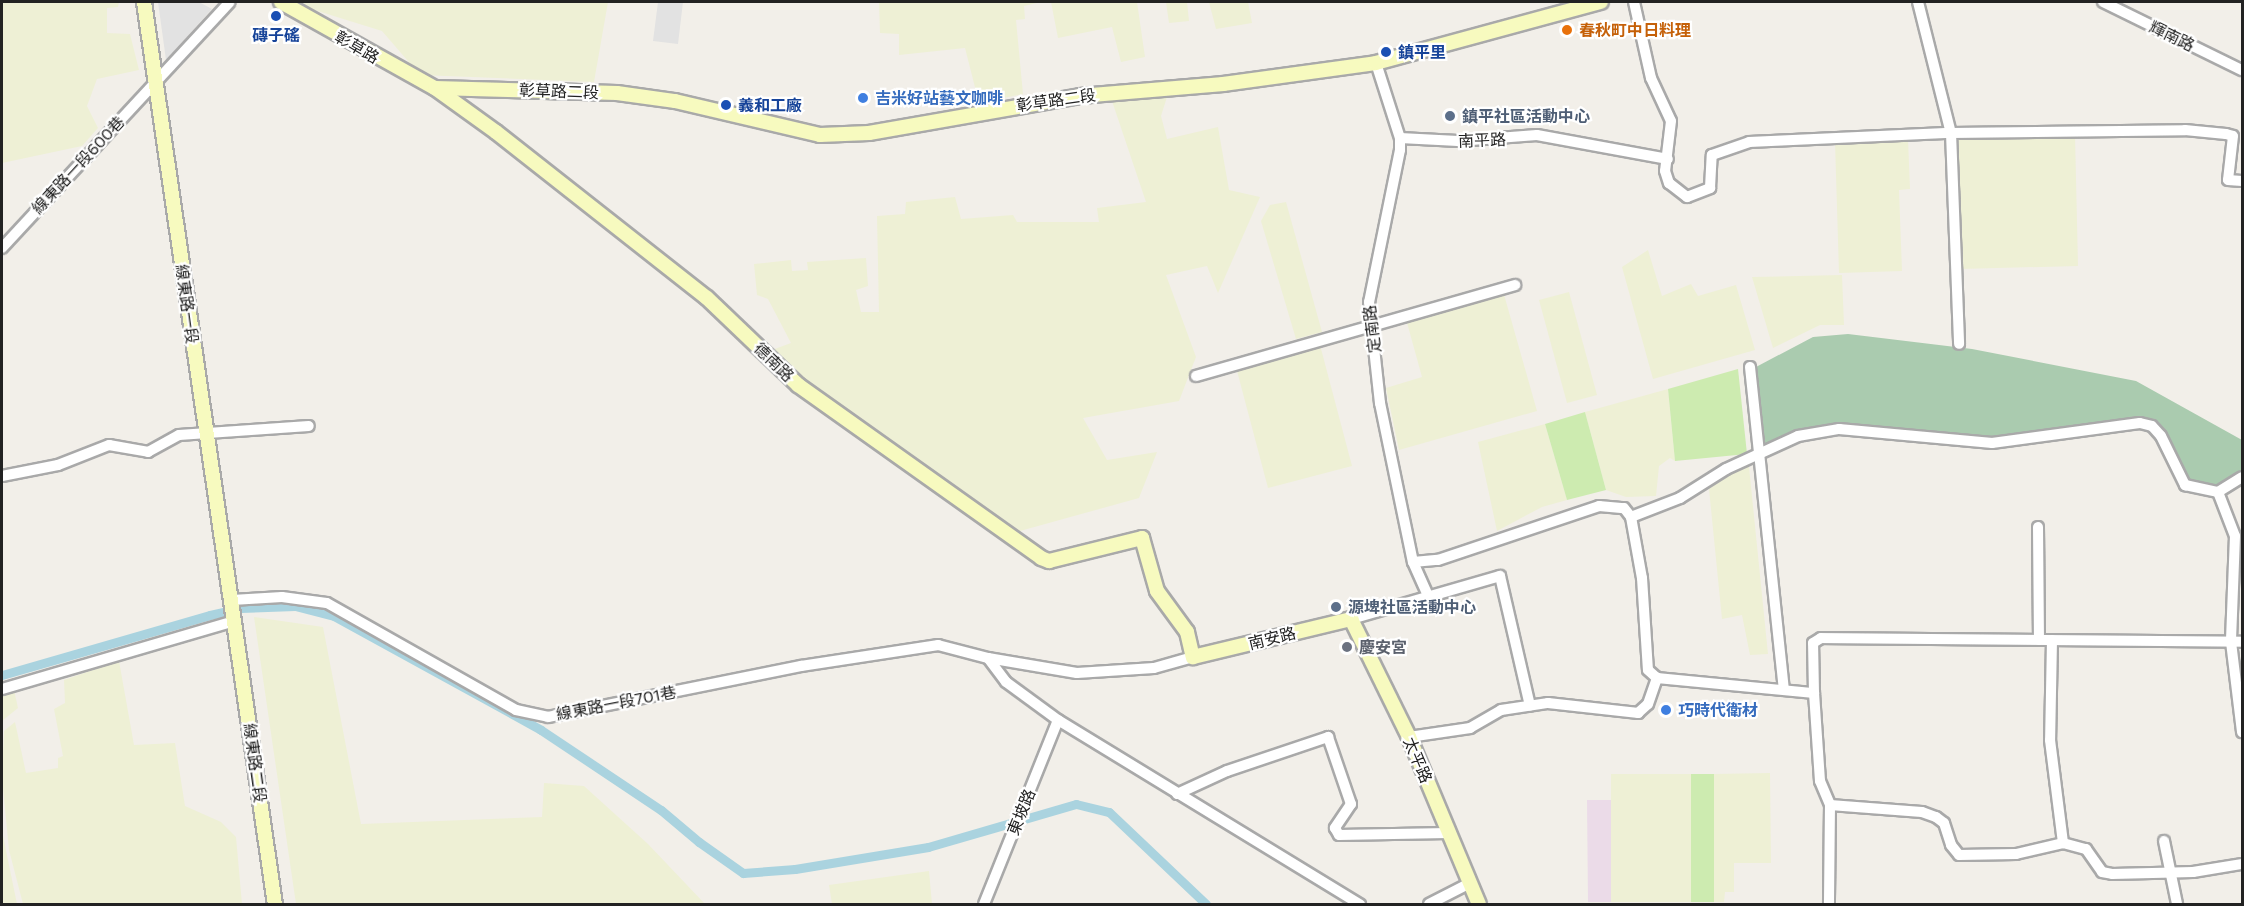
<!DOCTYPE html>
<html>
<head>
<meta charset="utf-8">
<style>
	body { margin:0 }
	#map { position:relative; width:2244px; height:906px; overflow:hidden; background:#f2efe9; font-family:Commissioner,"Noto Sans TC",sans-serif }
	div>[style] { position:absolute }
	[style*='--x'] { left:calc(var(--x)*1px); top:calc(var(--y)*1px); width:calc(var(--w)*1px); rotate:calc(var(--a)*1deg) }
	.industrial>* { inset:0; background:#ebdbe8 }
	.farmland>* { inset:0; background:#eef0d5 }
	.grass>* { inset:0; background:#cdebb0 }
	.cemetery>* { inset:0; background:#aacbaf }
	.parking>* { inset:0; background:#e2e2e2 }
	.canal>* { height:9px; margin:-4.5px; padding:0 4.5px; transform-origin:4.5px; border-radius:4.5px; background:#aad3df }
	.roads { filter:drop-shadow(2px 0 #a9a9a9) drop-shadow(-2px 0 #a9a9a9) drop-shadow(0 2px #a9a9a9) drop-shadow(0 -2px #a9a9a9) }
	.street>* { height:10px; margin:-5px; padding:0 5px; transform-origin:5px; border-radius:5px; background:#fff }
	.secondary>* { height:14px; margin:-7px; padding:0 7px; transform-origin:7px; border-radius:7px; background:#f7fabf }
	.dots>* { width:16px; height:16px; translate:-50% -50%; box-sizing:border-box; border:3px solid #fff; border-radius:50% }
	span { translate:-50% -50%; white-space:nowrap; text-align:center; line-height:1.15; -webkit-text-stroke:4.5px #fff; paint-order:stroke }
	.food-label { font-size:16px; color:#c56008; font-weight:700 }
	.left { translate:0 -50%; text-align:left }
	.transit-label { font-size:16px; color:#164399; font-weight:700 }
	.street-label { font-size:16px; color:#222 }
	.shop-label { font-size:16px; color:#366cbe; font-weight:700 }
	.service-label { font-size:16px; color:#4e5e75; font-weight:700 }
	.worship-label { font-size:16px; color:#5b616d; font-weight:700 }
	.frame { position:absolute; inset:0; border:3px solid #222; pointer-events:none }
</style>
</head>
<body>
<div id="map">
	<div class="industrial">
		<i style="clip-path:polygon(1587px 800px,1611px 800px,1611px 902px,1588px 902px)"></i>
	</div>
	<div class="farmland">
		<i style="clip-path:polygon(2px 2px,119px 2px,118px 7px,107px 8px,107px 33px,130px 34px,139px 70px,97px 79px,87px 106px,98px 128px,82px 146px,2px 163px)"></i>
		<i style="clip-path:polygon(303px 2px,608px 2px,594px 82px,420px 75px,382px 31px,308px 8px)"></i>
		<i style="clip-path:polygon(879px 2px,1041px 2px,1024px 6px,1025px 19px,1016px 20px,1023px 94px,979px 103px,965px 48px,899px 55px,899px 34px,880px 33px)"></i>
		<i style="clip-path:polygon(1051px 2px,1137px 2px,1145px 57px,1121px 62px,1112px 27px,1058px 38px)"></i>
		<i style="clip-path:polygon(1166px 2px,1187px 2px,1189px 21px,1169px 23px)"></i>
		<i style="clip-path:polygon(1209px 2px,1248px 2px,1252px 23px,1216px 29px)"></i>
		<i style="clip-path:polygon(1167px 97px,1161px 116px,1167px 139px,1218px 127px,1229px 190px,1260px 197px,1218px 293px,1207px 266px,1166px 275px,1196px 357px,1179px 401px,1083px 418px,1107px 460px,1157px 452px,1139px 498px,1020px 531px,807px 382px,772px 350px,791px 343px,768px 299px,757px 295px,754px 264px,791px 260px,792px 271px,808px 270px,807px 262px,866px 258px,868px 286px,856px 290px,861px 312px,879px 312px,877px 216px,905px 214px,906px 202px,955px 197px,961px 219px,1013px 215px,1017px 222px,1099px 222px,1097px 208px,1146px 202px,1112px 101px)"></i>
		<i style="clip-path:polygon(2075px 135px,2078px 266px,1960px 269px,1957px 139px)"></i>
		<i style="clip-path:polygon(1908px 139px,1910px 189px,1899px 190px,1902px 271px,1839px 273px,1835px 142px)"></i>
		<i style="clip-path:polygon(1286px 202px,1322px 332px,1296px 339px,1261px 221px,1270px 205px)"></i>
		<i style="clip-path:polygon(1648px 250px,1662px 296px,1691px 284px,1698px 296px,1736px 285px,1755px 350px,1653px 379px,1622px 267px)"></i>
		<i style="clip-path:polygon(1842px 275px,1844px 325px,1820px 325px,1773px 348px,1752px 277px)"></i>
		<i style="clip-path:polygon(1503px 291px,1537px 411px,1399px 450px,1386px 388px,1422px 377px,1406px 319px)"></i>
		<i style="clip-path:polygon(1569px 292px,1597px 395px,1567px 403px,1539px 300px)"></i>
		<i style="clip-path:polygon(1320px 345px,1352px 466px,1268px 488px,1236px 367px)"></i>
		<i style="clip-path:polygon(1668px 389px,1675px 461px,1670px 458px,1659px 466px,1656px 496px,1626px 497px,1606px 490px,1585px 412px)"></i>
		<i style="clip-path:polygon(1545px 424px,1567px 500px,1542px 507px,1497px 531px,1478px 442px)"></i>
		<i style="clip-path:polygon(1749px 467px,1768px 654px,1750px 655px,1742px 615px,1722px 619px,1709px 489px,1739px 468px)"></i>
		<i style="clip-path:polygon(254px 617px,323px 627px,361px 824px,542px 817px,544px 783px,584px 786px,648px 844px,705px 904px,296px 904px)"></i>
		<i style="clip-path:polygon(119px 661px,134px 745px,175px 743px,185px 806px,221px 822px,236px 837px,242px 904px,23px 904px,9px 850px,2px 778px,4px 731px,15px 722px,26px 773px,58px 768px,58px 758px,63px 756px,54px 709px,65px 703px,64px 680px)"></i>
		<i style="clip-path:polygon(14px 690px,18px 708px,2px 721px,2px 694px)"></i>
		<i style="clip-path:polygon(1770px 773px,1771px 863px,1734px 863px,1734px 892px,1725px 892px,1724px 902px,1714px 902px,1714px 774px)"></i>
		<i style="clip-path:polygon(1611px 774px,1691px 774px,1691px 902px,1611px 902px)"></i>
		<i style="clip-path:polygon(2px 831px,17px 904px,2px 904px)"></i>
		<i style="clip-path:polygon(929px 871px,932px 904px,832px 904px,829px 885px)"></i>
	</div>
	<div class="grass">
		<i style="clip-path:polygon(1738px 369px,1747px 454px,1675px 461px,1668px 389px)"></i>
		<i style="clip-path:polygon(1585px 412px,1606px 490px,1567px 500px,1545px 424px)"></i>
		<i style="clip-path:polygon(1691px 774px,1714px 774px,1714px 902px,1691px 902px)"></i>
	</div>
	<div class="cemetery">
		<i style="clip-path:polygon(1848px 334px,1972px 349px,2136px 381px,2242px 440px,2242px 472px,2238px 471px,2219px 494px,2183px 490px,2148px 423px,2010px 446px,1964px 445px,1894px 434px,1810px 434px,1761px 451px,1756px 367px,1813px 337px)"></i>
	</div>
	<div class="parking">
		<i style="clip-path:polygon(158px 2px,199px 2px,212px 9px,166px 60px)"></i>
		<i style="clip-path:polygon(658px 2px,683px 2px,678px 44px,653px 41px)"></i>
	</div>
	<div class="canal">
		<i style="--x:2;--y:675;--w:216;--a:-16.1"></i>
		<i style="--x:210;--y:615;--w:31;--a:-13"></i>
		<i style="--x:240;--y:608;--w:55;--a:-2.1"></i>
		<i style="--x:295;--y:606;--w:40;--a:14.4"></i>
		<i style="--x:334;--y:616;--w:236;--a:28.8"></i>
		<i style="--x:541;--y:730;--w:144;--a:33.7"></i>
		<i style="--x:661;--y:810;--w:50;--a:40.1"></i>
		<i style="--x:699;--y:842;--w:54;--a:35.2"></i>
		<i style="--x:743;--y:873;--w:52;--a:-4.4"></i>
		<i style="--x:795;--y:869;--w:135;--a:-9.4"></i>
		<i style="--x:928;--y:847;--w:154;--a:-16.2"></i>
		<i style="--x:1076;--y:804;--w:34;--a:14"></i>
		<i style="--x:1109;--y:812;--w:134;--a:43.5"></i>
	</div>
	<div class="roads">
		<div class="street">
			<i style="--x:1634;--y:2;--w:78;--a:77.4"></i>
			<i style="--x:1651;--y:78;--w:47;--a:65.1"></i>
			<i style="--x:1671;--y:121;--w:50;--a:96.8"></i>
			<i style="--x:1665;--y:171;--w:13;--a:72"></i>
			<i style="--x:1669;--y:183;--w:23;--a:38"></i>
			<i style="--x:1687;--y:197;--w:25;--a:-21"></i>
			<i style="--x:1710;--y:188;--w:33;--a:-87"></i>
			<i style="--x:1712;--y:155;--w:39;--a:-19"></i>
			<i style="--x:1749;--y:142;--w:202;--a:-2.6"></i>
			<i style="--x:1951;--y:133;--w:234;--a:-0.7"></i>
			<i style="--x:2185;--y:130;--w:41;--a:5.6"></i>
			<i style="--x:2226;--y:134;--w:7;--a:16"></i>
			<i style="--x:2233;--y:136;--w:44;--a:96.5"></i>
			<i style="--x:2228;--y:180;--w:14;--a:4"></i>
			<i style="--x:1918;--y:2;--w:135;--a:75.9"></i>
			<i style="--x:1951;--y:133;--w:211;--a:87.8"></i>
			<i style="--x:2103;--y:2;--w:155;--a:26.1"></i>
			<i style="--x:1376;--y:63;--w:79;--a:72.3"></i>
			<i style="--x:1400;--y:138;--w:12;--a:90"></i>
			<i style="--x:1400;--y:150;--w:155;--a:101.5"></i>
			<i style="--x:1369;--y:302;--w:102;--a:83.8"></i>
			<i style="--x:1380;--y:403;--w:162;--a:78.3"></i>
			<i style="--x:1413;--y:562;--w:37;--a:66"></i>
			<i style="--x:1400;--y:138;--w:58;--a:3"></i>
			<i style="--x:1458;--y:141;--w:79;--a:-4.3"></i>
			<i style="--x:1537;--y:135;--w:133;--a:10.4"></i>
			<i style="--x:2;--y:248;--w:335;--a:-47.2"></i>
			<i style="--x:1750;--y:367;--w:324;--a:84"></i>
			<i style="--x:1196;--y:376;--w:332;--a:-15.9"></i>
			<i style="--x:2;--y:476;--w:57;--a:-11.1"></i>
			<i style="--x:58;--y:465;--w:55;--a:-21.4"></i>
			<i style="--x:109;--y:445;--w:40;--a:10"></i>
			<i style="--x:148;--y:452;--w:35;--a:-29"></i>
			<i style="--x:179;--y:435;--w:130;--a:-4"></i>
			<i style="--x:2218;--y:492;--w:47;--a:68.9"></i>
			<i style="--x:2235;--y:536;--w:106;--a:92.2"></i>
			<i style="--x:2231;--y:642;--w:91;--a:83"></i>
			<i style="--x:1631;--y:517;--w:53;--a:-21.2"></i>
			<i style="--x:1680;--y:498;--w:54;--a:-32.2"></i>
			<i style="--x:1726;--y:469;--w:79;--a:-24.6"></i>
			<i style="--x:1798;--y:436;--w:42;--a:-9.7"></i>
			<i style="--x:1839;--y:429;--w:154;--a:5.2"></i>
			<i style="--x:1992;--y:443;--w:149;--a:-7.7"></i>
			<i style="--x:2140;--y:423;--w:12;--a:14"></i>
			<i style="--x:2152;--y:426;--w:13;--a:48"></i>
			<i style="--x:2161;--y:436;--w:55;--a:63.9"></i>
			<i style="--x:2185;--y:485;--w:34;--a:12"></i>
			<i style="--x:2218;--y:492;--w:28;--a:-32"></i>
			<i style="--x:2038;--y:527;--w:113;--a:89.5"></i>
			<i style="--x:1413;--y:562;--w:25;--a:-5"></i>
			<i style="--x:1438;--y:560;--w:170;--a:-18.5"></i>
			<i style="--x:1599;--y:506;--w:25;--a:5"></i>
			<i style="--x:1624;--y:508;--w:11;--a:52"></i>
			<i style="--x:1631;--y:517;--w:62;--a:79.8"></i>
			<i style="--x:1642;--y:578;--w:92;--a:86.3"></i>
			<i style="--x:1648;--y:670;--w:12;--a:42"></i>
			<i style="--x:232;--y:600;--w:50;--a:-3.4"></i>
			<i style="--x:282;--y:597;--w:45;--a:7.6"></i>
			<i style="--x:327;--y:603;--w:217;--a:29.5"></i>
			<i style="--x:516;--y:710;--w:33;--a:12"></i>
			<i style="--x:548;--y:717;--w:258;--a:-11.4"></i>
			<i style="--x:801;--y:666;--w:139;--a:-8.7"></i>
			<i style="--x:938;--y:645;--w:52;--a:14.6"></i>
			<i style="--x:988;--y:658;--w:90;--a:9.6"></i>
			<i style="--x:1077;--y:673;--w:77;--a:-3.7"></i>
			<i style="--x:1154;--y:668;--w:41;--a:-15.8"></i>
			<i style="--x:1351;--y:619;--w:155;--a:-16.1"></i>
			<i style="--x:1500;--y:576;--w:133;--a:77"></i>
			<i style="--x:2052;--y:640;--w:100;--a:91.1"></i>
			<i style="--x:2050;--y:740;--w:104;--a:82.8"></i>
			<i style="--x:988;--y:658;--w:30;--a:53"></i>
			<i style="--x:1006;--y:682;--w:64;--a:36.2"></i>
			<i style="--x:1058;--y:720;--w:354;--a:31.4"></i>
			<i style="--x:2;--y:689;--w:243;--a:-16.3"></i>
			<i style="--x:1814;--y:693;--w:50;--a:-91.1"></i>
			<i style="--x:1813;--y:643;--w:9;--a:-32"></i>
			<i style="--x:1821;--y:638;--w:421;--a:0.5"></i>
			<i style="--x:1409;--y:737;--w:62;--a:-8.4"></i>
			<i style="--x:1470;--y:728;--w:36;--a:-30"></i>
			<i style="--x:1501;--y:710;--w:48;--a:-8.5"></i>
			<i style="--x:1548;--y:703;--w:91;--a:6.3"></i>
			<i style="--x:1638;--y:713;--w:13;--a:-42"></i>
			<i style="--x:1648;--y:704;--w:28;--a:-71"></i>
			<i style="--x:1657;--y:678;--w:158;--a:5.5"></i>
			<i style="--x:1814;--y:693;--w:88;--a:86.1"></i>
			<i style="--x:1820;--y:781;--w:26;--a:67"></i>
			<i style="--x:1830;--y:805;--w:99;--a:90.6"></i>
			<i style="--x:1177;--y:794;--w:55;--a:-24.7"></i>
			<i style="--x:1227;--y:771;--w:107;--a:-18.6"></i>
			<i style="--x:1328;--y:737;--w:71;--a:71.1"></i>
			<i style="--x:1351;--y:804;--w:29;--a:124"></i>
			<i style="--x:1335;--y:828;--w:8;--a:60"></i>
			<i style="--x:1339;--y:835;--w:109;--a:-1.1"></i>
			<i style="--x:1830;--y:805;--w:92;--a:4.4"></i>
			<i style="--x:1922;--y:812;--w:15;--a:20"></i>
			<i style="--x:1936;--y:817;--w:10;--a:37"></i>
			<i style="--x:1944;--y:823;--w:23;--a:72"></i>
			<i style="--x:1951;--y:845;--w:13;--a:51"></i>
			<i style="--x:1959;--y:855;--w:57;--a:-1"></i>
			<i style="--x:2016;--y:854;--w:48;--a:-13.2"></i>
			<i style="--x:2063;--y:843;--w:24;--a:15"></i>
			<i style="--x:2086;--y:849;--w:28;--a:55"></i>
			<i style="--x:2102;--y:872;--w:10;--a:11"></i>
			<i style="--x:2112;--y:874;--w:81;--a:-1.4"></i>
			<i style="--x:2193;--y:872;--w:50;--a:-9.3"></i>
			<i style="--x:2164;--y:841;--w:64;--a:78.3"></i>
			<i style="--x:984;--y:904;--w:198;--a:-68.1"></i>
			<i style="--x:1429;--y:904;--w:44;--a:-27.1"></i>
		</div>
		<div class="secondary">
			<i style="--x:144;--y:2;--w:911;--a:81.74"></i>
			<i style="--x:281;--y:2;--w:176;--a:29.2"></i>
			<i style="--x:435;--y:88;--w:75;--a:35.8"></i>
			<i style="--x:496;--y:132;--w:268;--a:38.2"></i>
			<i style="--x:707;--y:298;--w:126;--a:43.7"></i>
			<i style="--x:798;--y:385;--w:298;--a:35.4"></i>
			<i style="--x:1041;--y:558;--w:9;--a:21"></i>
			<i style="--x:1049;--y:561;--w:96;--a:-13.9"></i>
			<i style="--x:1142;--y:538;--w:55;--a:74.2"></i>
			<i style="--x:1157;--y:591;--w:51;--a:53.8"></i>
			<i style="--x:1187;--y:632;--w:26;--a:77"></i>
			<i style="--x:1193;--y:657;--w:163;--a:-13.5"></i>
			<i style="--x:1351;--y:619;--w:131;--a:63.8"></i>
			<i style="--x:1409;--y:737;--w:181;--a:67.3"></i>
			<i style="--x:435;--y:88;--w:182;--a:1.6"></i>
			<i style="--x:617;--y:93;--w:59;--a:7.9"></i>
			<i style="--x:675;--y:101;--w:149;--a:13.2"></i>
			<i style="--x:820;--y:135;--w:49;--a:-2.3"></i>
			<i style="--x:869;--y:133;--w:214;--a:-9.9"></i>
			<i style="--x:1080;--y:96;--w:144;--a:-4.8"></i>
			<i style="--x:1223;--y:84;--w:154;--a:-7.8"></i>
			<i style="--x:1376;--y:63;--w:233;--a:-15.2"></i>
		</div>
	</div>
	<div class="dots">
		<i style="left:276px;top:16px;background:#1a4fb4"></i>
		<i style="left:1567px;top:30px;background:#e8710a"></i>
		<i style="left:1386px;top:52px;background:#1a4fb4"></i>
		<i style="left:863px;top:98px;background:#3f7fe0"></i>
		<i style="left:726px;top:105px;background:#1a4fb4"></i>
		<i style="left:1450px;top:116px;background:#5c6f8a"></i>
		<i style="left:1336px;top:607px;background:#5c6f8a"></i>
		<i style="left:1347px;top:647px;background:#6b7280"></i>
		<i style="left:1666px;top:710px;background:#3f7fe0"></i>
	</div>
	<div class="food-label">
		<span class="left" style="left:1579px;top:30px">春秋町中日料理</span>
	</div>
	<div class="transit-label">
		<span style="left:276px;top:35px">磚子磘</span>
		<span class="left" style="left:1398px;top:52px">鎮平里</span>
		<span class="left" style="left:738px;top:105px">義和工廠</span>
	</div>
	<div class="street-label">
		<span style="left:2172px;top:36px;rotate:26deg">輝南路</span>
		<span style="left:357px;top:47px;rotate:30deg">彰草路</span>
		<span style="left:559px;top:91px;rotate:2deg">彰草路二段</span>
		<span style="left:1056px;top:100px;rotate:-8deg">彰草路二段</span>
		<span style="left:1482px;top:140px;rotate:-2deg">南平路</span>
		<span style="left:78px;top:165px;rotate:-47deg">線東路一段600巷</span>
		<span style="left:187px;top:304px;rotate:82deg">線東路一段</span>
		<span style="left:1372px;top:329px;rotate:-97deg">定南路</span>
		<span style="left:774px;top:362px;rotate:44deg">德南路</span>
		<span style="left:1272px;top:638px;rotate:-14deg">南安路</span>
		<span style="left:616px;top:703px;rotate:-11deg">線東路一段701巷</span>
		<span style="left:1418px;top:760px;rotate:67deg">太平路</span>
		<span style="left:255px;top:763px;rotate:82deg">線東路二段</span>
		<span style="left:1021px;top:812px;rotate:-68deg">東坡路</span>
	</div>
	<div class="shop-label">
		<span class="left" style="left:875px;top:98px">吉米好站藝文咖啡</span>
		<span class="left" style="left:1678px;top:710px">巧時代衛材</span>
	</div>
	<div class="service-label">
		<span class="left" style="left:1462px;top:116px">鎮平社區活動中心</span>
		<span class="left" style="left:1348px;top:607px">源埤社區活動中心</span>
	</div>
	<div class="worship-label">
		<span class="left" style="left:1359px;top:647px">慶安宮</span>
	</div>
	<div class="frame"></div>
</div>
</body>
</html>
